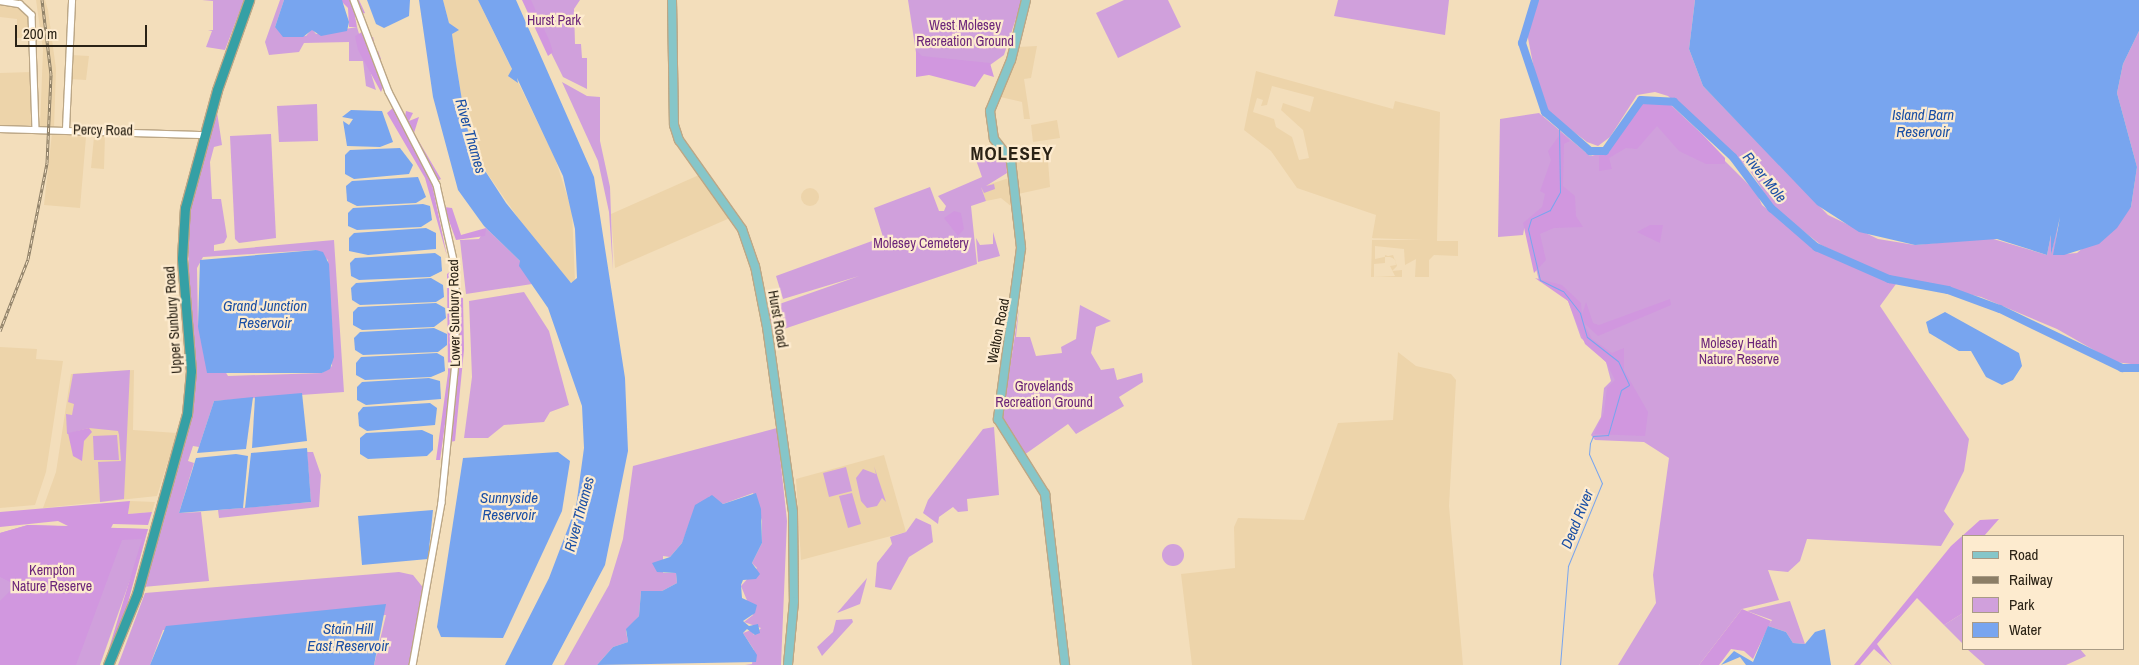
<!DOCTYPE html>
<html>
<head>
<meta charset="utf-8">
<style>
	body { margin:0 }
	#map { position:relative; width:2139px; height:665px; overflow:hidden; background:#f3debb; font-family:"Archivo Narrow",sans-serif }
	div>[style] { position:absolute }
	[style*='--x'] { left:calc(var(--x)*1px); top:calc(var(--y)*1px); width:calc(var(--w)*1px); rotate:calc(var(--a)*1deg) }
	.built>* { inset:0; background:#edd4aa }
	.round { border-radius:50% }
	.green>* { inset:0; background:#d0a0dc }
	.forest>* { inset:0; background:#d197df }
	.water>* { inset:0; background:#78a5ef }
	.stream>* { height:1px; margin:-0.5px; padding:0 0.5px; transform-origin:0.5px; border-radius:0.5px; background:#78a5ef }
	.river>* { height:8px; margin:-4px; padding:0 4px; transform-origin:4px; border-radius:4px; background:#78a5ef }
	.roads { filter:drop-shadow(1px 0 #bca786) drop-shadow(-1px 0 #bca786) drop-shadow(0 1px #bca786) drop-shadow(0 -1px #bca786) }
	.minor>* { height:5.5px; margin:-2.75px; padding:0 2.75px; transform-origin:2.75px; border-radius:2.75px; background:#fff }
	.major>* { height:8px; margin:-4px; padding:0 4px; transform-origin:4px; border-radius:4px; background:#86c6c9 }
	.highway>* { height:9px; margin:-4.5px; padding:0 4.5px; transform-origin:4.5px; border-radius:4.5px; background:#35a0a5 }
	.rail>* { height:3px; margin-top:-1.5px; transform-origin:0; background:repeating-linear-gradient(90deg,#fdebcf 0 4px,#8c7e66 0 8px); box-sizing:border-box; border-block:1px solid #8c7e66 }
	span { translate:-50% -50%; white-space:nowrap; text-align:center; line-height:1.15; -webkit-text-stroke:4.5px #fdebcf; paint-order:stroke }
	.park-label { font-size:14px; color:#6b257a }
	.street-label { font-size:14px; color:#2a2215 }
	.water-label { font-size:15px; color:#1a4fa5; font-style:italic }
	.district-label { font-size:19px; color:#2a2215; font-weight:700; letter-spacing:1px }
	.legend { position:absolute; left:1962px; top:535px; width:162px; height:115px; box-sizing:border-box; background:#fdebcf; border:1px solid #a99b85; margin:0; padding:6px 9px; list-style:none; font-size:15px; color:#2a2215 }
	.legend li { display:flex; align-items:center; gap:10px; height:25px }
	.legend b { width:25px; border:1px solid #a99b85 }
	.scale { position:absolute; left:15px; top:25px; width:132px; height:22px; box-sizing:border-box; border:2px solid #2a2215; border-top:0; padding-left:6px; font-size:15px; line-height:18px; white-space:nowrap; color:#2a2215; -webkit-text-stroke:4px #fdebcf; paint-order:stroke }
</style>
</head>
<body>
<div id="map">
	<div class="built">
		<i style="clip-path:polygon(0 0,19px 0,30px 7px,38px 37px,17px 38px,17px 19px,0 17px)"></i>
		<i style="clip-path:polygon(36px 0,45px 0,48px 10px,56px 69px,54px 128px,40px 127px,43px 50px)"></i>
		<i style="clip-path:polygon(443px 0,478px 0,555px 158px,572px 211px,575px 282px,569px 282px,523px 225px,480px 163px,466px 125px,456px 63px,452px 34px,458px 30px,449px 23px)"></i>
		<i style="clip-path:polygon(1037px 46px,1031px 78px,1024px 79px,1030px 119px,1024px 119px,1022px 102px,996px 96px,1018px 47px)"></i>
		<i style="clip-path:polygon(71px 55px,89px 56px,86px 80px,70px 79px)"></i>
		<i style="clip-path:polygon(evenodd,1256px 71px,1393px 109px,1395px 101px,1440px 112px,1437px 241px,1458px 241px,1458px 256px,1434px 255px,1429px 260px,1429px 277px,1371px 277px,1372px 240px,1423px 240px,1372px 238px,1376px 215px,1297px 188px,1271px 151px,1244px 130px,1256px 71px,1272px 86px,1314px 97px,1310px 112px,1283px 103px,1281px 110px,1303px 130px,1309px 158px,1299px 160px,1292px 137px,1276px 127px,1274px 119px,1253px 112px,1257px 98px,1263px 100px,1261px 106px,1267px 105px,1272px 86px,1256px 71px,1375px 246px,1404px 249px,1405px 265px,1416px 259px,1415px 277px,1402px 277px,1402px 270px,1392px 271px,1397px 266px,1393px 255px,1375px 259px,1375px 246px,1256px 71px,1385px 255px,1395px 259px,1396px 265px,1390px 266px,1395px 276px,1374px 277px,1374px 264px,1385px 263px,1385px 255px)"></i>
		<i style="clip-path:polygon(32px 72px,32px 125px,0 125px,0 73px)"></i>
		<i style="clip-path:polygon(1057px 120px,1060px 138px,1033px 142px,1031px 125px)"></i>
		<i style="clip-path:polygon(52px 133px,86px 137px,80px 208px,44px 205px)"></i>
		<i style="clip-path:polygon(105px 134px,104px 169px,91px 168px,94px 137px)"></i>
		<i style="clip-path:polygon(1047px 148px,1050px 187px,1018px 194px,1015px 160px,1019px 154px)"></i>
		<i style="clip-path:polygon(699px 175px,730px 218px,615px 268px,611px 214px)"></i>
		<i style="clip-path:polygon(1009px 178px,1012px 207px,1001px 198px,986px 201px,981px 187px)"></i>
		<i class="round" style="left:801px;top:188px;width:18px;height:18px"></i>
		<i style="clip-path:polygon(0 347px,37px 349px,36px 359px,63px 361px,46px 472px,35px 505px,0 508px)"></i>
		<i style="clip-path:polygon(1398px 352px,1416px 366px,1451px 374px,1456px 380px,1449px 506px,1463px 665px,1192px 665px,1181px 574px,1235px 568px,1234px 527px,1238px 518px,1304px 520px,1338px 423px,1393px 420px)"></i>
		<i style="clip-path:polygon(134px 370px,133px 430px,177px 433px,157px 496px,43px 508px,56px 472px,71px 374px)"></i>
		<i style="clip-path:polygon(884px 455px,906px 532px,801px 560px,796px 479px)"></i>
		<i style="clip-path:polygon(130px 501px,155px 502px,152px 512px,128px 514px)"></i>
	</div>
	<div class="green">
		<i style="clip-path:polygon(202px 0,244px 0,225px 50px,206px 47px,212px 31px,208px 30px,213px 30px,213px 1px)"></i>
		<i style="clip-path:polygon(280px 0,284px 0,275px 27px,306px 36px,312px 29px,316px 34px,357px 27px,376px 90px,366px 86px,363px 61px,349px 61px,349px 42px,304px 43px,299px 52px,269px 55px,265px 42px)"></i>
		<i style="clip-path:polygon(525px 0,580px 0,574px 9px,575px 44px,581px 44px,582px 58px,587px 58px,587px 89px,563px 77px)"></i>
		<i style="clip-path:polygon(908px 0,1022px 0,1004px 55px,990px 65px,917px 59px)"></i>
		<i style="clip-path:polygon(1124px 0,1168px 0,1181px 27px,1118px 58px,1096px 13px)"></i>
		<i style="clip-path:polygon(1338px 0,1449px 0,1445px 35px,1334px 16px)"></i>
		<i style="clip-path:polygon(1537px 0,1695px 0,1689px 49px,1703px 86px,1828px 215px,1878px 239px,1915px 245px,1990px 238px,2047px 255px,2051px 235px,2051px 255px,2059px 217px,2054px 255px,2077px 253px,2131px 207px,2137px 167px,2117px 93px,2123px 64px,2139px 31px,2139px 365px,2115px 362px,2057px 329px,1981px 297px,1885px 275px,1821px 245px,1774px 208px,1749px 169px,1668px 96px,1655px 92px,1637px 95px,1610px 137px,1598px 146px,1587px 142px,1549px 113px,1534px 69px,1527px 33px)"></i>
		<i style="clip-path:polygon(562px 82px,587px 96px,600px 97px,600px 141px,610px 187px,613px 270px,609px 212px,598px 161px)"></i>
		<i style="clip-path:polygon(317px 104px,318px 141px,279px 142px,277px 106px)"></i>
		<i style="clip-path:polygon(1641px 111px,1703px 139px,1756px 192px,1762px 205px,1818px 250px,1896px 284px,1880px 306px,1969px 439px,1964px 471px,1944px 511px,1954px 524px,1941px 546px,1807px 539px,1800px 561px,1788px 572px,1768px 570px,1779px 600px,1742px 609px,1699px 665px,1618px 665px,1656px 603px,1653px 575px,1669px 458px,1644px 442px,1595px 440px,1591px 435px,1601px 417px,1604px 388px,1611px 381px,1606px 362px,1581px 338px,1568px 301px,1554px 286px,1539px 281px,1525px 224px,1523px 235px,1498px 237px,1500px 119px,1539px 113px,1590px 156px,1605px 153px,1618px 142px)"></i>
		<i style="clip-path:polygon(evenodd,217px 112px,222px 145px,214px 147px,210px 162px,212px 199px,221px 199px,227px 237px,224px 243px,214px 245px,214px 251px,334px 240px,344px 392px,214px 401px,199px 447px,193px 446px,188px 461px,194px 463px,179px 513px,201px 512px,209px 581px,143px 587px,194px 404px,187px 221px,217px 112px,316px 250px,328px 260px,332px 366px,322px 373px,228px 376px,198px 327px,197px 268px,203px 257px,316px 250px)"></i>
		<i style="clip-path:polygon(271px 134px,276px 238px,239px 243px,235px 239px,230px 136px)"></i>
		<i style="clip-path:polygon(995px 153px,1006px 160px,1007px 173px,986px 186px,994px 184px,995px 189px,984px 193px,981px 187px,986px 201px,971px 206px,977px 264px,772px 333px,768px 308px,859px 276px,783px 299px,776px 276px,883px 237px,874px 208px,930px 187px,939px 211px,944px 211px,946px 206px,938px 196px,982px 177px,976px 160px)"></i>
		<i style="clip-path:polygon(486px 228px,520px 261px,532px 284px,466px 294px,460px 240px,479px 239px)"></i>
		<i style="clip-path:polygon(993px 232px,1000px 256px,978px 262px,976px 238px,980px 245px,993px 244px)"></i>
		<i style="clip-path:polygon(524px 292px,549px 331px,569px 405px,550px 412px,544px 422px,504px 425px,488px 438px,464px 438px,472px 377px,469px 301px)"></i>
		<i style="clip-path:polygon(1080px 305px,1111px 321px,1096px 327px,1091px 353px,1101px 370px,1114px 368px,1117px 380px,1142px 373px,1143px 382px,1119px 397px,1124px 406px,1076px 434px,1068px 424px,1024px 455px,1002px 420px,1019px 308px,1016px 337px,1030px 337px,1036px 356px,1062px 353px,1061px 347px,1076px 339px)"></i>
		<i style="clip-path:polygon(130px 370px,124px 499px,100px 502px,98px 462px,121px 461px,119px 435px,118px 431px,89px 428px,67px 434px,66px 414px,72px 415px,74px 404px,68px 402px,73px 374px)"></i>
		<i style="clip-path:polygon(994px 427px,999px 495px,967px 499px,968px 511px,958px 512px,953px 507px,939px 517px,938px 524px,923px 513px,928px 500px,983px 429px)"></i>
		<i style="clip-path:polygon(777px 428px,787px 521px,781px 665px,745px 665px,752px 664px,754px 650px,743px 633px,751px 630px,754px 635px,761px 628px,744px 622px,753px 615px,741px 586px,757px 568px,752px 563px,762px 543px,762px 521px,753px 493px,723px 504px,710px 496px,705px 503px,697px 504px,682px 543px,670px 557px,663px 556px,663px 573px,676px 573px,677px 583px,662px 591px,641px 591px,639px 616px,626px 631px,628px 642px,613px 647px,597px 665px,564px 665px,609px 585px,623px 539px,633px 466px)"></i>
		<i style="clip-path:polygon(117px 435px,119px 460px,94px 460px,93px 436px)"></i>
		<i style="clip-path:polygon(307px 452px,313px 452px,321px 475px,319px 507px,219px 518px,218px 510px,311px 502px)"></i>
		<i style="clip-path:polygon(874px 466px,886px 502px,882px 498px,877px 506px,867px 508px,861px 501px,856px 478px,863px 469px,876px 474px)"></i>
		<i style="clip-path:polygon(846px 467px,852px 491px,829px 497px,823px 473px)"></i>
		<i style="clip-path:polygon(852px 493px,861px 524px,848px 528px,839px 496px)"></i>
		<i style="clip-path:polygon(916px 518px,931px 525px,933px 542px,909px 557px,891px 590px,875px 587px,877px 563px,892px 544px,890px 537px,906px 532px)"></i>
		<i style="clip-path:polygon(28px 525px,148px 529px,100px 665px,0 665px,0 533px)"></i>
		<i class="round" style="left:1162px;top:544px;width:22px;height:22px"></i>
		<i style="clip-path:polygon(399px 572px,413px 575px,425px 590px,409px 665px,374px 665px,386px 615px,163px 630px,150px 665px,118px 665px,145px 593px)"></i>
		<i style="clip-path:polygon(867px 578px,860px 604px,837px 613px)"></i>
		<i style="clip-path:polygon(1790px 601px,1805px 644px,1793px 643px,1786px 632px,1768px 626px,1772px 620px,1747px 611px)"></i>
		<i style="clip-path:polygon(1963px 613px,1963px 644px,1944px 625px)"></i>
		<i style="clip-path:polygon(852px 619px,853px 622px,822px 656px,817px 647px,833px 632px,836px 620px)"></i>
		<i style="clip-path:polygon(1967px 649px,2080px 649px,2086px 656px,2066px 665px,1985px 665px)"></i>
	</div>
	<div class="forest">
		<i style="clip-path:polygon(340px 0,359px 0,365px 13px,355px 16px,357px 27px,349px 27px,348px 8px)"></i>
		<i style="clip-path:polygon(522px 0,531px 0,550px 42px,553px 52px,548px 56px)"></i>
		<i style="clip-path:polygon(362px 32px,365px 37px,373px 37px,374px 41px,366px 42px,370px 53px,378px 51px,381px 59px,376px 67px,383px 87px,381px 92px,358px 50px,355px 36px)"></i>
		<i style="clip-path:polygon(916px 50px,922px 56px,990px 63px,994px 77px,984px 74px,975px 87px,929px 75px,916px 77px)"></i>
		<i style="clip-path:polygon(390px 88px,405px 117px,406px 111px,413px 113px,409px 121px,419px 117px,414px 133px,441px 179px,432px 184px,447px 256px,425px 178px,387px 113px,394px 107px)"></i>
		<i style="clip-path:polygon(1657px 100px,1671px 105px,1702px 134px,1725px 158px,1725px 164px,1706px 164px,1679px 151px,1657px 126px,1637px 149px,1626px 148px,1609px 158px,1612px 169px,1599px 171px,1599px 156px,1620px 136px,1633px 111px,1645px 101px)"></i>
		<i style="clip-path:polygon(1561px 133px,1570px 141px,1564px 144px,1563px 186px,1575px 196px,1576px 216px,1583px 227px,1554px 228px,1540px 234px,1546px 260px,1534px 273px,1523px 223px,1542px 207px,1545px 194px,1540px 191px,1551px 160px,1548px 151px)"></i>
		<i style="clip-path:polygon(444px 207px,452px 208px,461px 235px,486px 228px,485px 236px,456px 240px)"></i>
		<i style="clip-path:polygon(954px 211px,961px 213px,964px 229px,958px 236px,944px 218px)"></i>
		<i style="clip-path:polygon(1650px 225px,1663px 225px,1660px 243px,1637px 232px)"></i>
		<i style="clip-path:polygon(451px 271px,454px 360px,440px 460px,436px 460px,448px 373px,447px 274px)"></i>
		<i style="clip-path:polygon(1535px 278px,1562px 285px,1581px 303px,1582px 315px,1586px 302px,1593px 323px,1599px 325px,1670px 299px,1671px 305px,1598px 336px,1583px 322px,1592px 339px,1612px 353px,1624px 348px,1624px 370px,1648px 412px,1645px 436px,1594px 434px,1604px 412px,1607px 388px,1615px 380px,1606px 362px,1585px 344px,1568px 301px)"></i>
		<i style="clip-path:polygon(457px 298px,463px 298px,464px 350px,455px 441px,450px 442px)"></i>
		<i style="clip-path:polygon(89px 428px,92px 432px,84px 441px,82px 461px,73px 456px,68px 433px)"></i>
		<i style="clip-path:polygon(130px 501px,128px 514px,152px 512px,148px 525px,113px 524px,111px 528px,148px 529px,123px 621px,104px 665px,142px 539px,122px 540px,76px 665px,0 665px,0 601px,16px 585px,0 577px,0 533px,28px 525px,68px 526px,58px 521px,0 527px,0 512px)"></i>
		<i style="clip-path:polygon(1999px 519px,1984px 536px,1963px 536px,1963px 613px,1944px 625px,1917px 598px,1877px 644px,1892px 665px,1874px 649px,1860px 665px,1854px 665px,1951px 546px,1980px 520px)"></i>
		<i style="clip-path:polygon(1742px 609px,1771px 621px,1753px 659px,1744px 651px,1731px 649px,1719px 665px,1699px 665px)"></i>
	</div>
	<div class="water">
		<i style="clip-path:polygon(284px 0,342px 0,349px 22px,347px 31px,321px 36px,312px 30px,303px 37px,283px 37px,275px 27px)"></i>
		<i style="clip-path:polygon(367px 0,410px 0,409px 16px,384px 28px,376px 24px)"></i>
		<i style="clip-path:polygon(419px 0,443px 0,449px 23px,459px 30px,452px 34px,456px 63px,466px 125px,480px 163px,506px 203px,571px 283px,577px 278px,575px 229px,563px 176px,517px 78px,518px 83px,508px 76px,512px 69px,478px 0,516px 0,594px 177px,625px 378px,628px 451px,605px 565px,552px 665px,505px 665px,549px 578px,576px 507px,584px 448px,582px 406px,548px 308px,519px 266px,520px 261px,484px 226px,458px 190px,433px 97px)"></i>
		<i style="clip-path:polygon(1695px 0,2139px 0,2139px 31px,2123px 64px,2117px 93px,2137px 167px,2131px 207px,2117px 228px,2099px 244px,2064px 255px,2053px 255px,2060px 217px,2051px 255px,2051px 235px,2047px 255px,1997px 239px,1915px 245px,1859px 232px,1817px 205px,1703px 86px,1689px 49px)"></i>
		<i style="clip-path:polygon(351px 110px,382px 111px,393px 142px,380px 147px,347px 146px,343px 121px,349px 125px,353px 119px,342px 117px)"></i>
		<i style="clip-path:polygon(400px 148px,413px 165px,409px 174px,354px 179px,345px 174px,345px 155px,350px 150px)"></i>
		<i style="clip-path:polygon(418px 177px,426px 197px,416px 203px,357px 206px,347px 201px,346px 186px,352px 181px)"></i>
		<i style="clip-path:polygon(423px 204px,430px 206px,432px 220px,421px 227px,357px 230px,348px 226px,348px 213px,353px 208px)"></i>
		<i style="clip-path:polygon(426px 228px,436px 233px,436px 249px,368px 255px,349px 251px,349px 238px,354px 233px)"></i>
		<i style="clip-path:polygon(316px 250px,323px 252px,329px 264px,334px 357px,330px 369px,322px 373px,207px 373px,198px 327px,200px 260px)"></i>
		<i style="clip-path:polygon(435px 253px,441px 257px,442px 271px,430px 277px,359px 280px,351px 276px,350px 263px,355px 258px)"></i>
		<i style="clip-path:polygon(431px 278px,443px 285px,444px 297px,436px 302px,360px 305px,352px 300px,351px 288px,356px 283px)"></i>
		<i style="clip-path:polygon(436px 303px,445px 308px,446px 318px,434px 327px,362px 330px,353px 325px,353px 312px,358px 307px)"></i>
		<i style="clip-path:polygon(1945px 312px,2019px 353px,2022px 366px,2013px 380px,2002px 385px,1986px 377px,1971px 351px,1959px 351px,1929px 333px,1926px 322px)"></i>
		<i style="clip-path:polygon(434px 328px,447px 334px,447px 345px,438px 352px,363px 355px,355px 350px,354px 338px,360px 332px)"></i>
		<i style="clip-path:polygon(437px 353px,444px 357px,445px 371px,431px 377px,365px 380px,356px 375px,356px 363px,361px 357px)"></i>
		<i style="clip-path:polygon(429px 378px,440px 381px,441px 399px,366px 405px,357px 400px,357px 387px,362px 382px)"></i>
		<i style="clip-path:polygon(302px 393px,307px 441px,252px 448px,255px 397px)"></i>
		<i style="clip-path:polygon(253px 397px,246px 449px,197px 453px,214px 401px)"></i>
		<i style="clip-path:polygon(430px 403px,437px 408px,435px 425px,367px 431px,359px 426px,358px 413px,363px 407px)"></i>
		<i style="clip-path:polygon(422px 430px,433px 435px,433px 450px,427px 456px,368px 459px,360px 454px,360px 438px,366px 433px)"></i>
		<i style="clip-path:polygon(307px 448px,311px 502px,245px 508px,251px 453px)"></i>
		<i style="clip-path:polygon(558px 452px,570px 461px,562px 511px,503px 638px,441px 637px,437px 627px,463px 458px)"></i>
		<i style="clip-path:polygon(236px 454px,248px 456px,243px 508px,179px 513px,196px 458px)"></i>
		<i style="clip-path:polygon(756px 493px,761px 509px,762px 543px,752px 563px,760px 574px,756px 579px,743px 580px,741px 585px,742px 598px,757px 605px,755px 613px,743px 621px,749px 626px,758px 624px,760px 633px,755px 635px,747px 629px,743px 633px,757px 655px,756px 662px,597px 665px,613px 647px,628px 642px,626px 629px,639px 616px,641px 591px,662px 591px,677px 583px,676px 573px,657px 572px,652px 563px,670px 557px,682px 543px,695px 505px,712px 495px,723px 504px)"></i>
		<i style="clip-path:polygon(433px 510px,428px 559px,362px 565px,358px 516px)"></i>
		<i style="clip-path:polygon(386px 604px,374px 665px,150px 665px,166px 626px)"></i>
		<i style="clip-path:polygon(1768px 626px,1786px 632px,1793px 643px,1805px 644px,1815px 632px,1825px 629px,1831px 665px,1746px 665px,1740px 657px,1721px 665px,1734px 651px,1753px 662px)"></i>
	</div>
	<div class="stream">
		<i style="--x:1559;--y:128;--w:64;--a:89.1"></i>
		<i style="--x:1560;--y:192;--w:21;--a:119"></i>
		<i style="--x:1550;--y:210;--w:21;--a:155"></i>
		<i style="--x:1531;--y:219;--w:10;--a:107"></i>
		<i style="--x:1528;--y:229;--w:52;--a:76.8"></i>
		<i style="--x:1540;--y:280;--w:25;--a:26"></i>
		<i style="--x:1563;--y:291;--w:28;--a:52"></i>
		<i style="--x:1580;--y:313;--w:25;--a:74"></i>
		<i style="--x:1587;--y:337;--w:39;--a:38"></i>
		<i style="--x:1618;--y:361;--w:26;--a:65"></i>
		<i style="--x:1629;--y:385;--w:9;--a:148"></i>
		<i style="--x:1621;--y:390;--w:47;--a:106.1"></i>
		<i style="--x:1608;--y:435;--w:15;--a:176"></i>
		<i style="--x:1593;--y:436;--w:8;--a:113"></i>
		<i style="--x:1590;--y:443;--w:11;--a:95"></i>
		<i style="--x:1589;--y:454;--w:32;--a:66"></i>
		<i style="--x:1602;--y:483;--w:90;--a:112.3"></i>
		<i style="--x:1568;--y:566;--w:99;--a:94.6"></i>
	</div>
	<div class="river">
		<i style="--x:1535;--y:0;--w:45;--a:106.8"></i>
		<i style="--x:1522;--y:43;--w:73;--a:71.6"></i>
		<i style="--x:1545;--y:112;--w:60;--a:40.9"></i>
		<i style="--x:1590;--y:151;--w:15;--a:0"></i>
		<i style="--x:1605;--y:151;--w:62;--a:-54.8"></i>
		<i style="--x:1641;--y:100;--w:33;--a:3"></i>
		<i style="--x:1674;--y:102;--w:81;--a:43"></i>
		<i style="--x:1733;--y:157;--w:64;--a:53.3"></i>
		<i style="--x:1771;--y:208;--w:60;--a:40.9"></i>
		<i style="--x:1816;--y:247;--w:80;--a:23.7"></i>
		<i style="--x:1889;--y:279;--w:60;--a:10.6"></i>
		<i style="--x:1948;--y:290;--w:55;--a:20.1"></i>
		<i style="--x:2000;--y:309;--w:136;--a:25.8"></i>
		<i style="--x:2122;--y:368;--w:17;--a:0"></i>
	</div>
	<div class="roads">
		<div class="minor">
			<i style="--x:354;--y:0;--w:98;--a:69.2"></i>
			<i style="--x:389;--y:92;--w:105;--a:62.7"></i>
			<i style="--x:437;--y:185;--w:86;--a:77.3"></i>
			<i style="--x:456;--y:269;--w:93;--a:90"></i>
			<i style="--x:456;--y:362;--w:142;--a:95.7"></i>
			<i style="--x:442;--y:503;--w:165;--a:100.1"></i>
			<i style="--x:0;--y:1;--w:20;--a:9"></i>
			<i style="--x:20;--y:4;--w:16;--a:43"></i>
			<i style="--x:32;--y:15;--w:114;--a:88"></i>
			<i style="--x:0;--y:129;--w:205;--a:1.7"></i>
			<i style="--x:66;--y:129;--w:129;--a:-87.3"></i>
		</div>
		<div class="major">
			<i style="--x:672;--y:0;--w:125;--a:89.1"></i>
			<i style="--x:674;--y:125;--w:16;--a:72"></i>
			<i style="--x:679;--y:140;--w:109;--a:54.7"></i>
			<i style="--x:742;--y:229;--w:39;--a:71"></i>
			<i style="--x:755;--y:266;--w:62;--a:78.9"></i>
			<i style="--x:767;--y:327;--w:187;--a:82"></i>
			<i style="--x:793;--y:512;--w:89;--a:89.4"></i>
			<i style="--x:794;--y:601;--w:64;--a:95.4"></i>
			<i style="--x:1026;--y:0;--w:62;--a:104"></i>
			<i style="--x:1011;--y:60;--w:55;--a:112.4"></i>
			<i style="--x:990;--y:111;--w:28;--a:82"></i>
			<i style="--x:994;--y:139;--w:28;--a:52"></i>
			<i style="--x:1011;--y:161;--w:88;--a:83.4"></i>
			<i style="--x:1021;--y:248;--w:173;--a:97.7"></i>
			<i style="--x:998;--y:419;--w:89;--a:57.9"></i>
			<i style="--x:1045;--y:494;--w:172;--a:83.3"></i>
		</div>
		<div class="highway">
			<i style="--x:108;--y:665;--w:77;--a:-67.8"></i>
			<i style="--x:137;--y:594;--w:187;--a:-74.5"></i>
			<i style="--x:187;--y:414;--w:43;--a:-84.7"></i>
			<i style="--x:191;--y:371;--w:113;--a:-94.6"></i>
			<i style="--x:182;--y:258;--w:50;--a:-86.6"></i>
			<i style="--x:185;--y:208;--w:122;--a:-74.8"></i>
			<i style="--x:217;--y:90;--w:96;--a:-70.4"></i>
		</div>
	</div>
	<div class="rail">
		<i style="--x:0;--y:331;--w:77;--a:-68.7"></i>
		<i style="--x:28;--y:259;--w:98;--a:-78.8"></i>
		<i style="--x:47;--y:163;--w:89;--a:-87.4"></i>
		<i style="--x:51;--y:74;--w:75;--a:-96.9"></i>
	</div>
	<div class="park-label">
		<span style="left:554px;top:20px">Hurst Park</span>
		<span style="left:965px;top:33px">West Molesey<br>Recreation Ground</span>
		<span style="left:921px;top:243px">Molesey Cemetery</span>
		<span style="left:1739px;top:351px">Molesey Heath<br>Nature Reserve</span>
		<span style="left:1044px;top:394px">Grovelands<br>Recreation Ground</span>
		<span style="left:52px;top:578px">Kempton<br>Nature Reserve</span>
	</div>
	<div class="street-label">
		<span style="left:103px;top:130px;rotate:1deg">Percy Road</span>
		<span style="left:454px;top:313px;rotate:-91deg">Lower Sunbury Road</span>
		<span style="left:778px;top:319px;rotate:80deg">Hurst Road</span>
		<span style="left:173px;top:320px;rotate:-94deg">Upper Sunbury Road</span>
		<span style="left:998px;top:331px;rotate:-79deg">Walton Road</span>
	</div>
	<div class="water-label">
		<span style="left:1923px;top:123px">Island Barn<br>Reservoir</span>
		<span style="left:471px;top:136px;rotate:74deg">River Thames</span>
		<span style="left:1765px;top:177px;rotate:51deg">River Mole</span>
		<span style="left:265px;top:314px">Grand Junction<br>Reservoir</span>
		<span style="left:509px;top:506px">Sunnyside<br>Reservoir</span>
		<span style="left:579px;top:514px;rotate:-75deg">River Thames</span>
		<span style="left:1577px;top:519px;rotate:-68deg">Dead River</span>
		<span style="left:348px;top:637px">Stain Hill<br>East Reservoir</span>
	</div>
	<div class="district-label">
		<span style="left:1012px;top:154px">MOLESEY</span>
	</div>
	<ul class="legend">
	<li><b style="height:6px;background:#86c6c9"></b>Road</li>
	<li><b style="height:6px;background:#8c7e66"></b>Railway</li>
	<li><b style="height:14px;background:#d0a0dc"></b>Park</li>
	<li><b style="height:14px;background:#78a5ef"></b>Water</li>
	</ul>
	<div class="scale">200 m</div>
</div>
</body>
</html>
